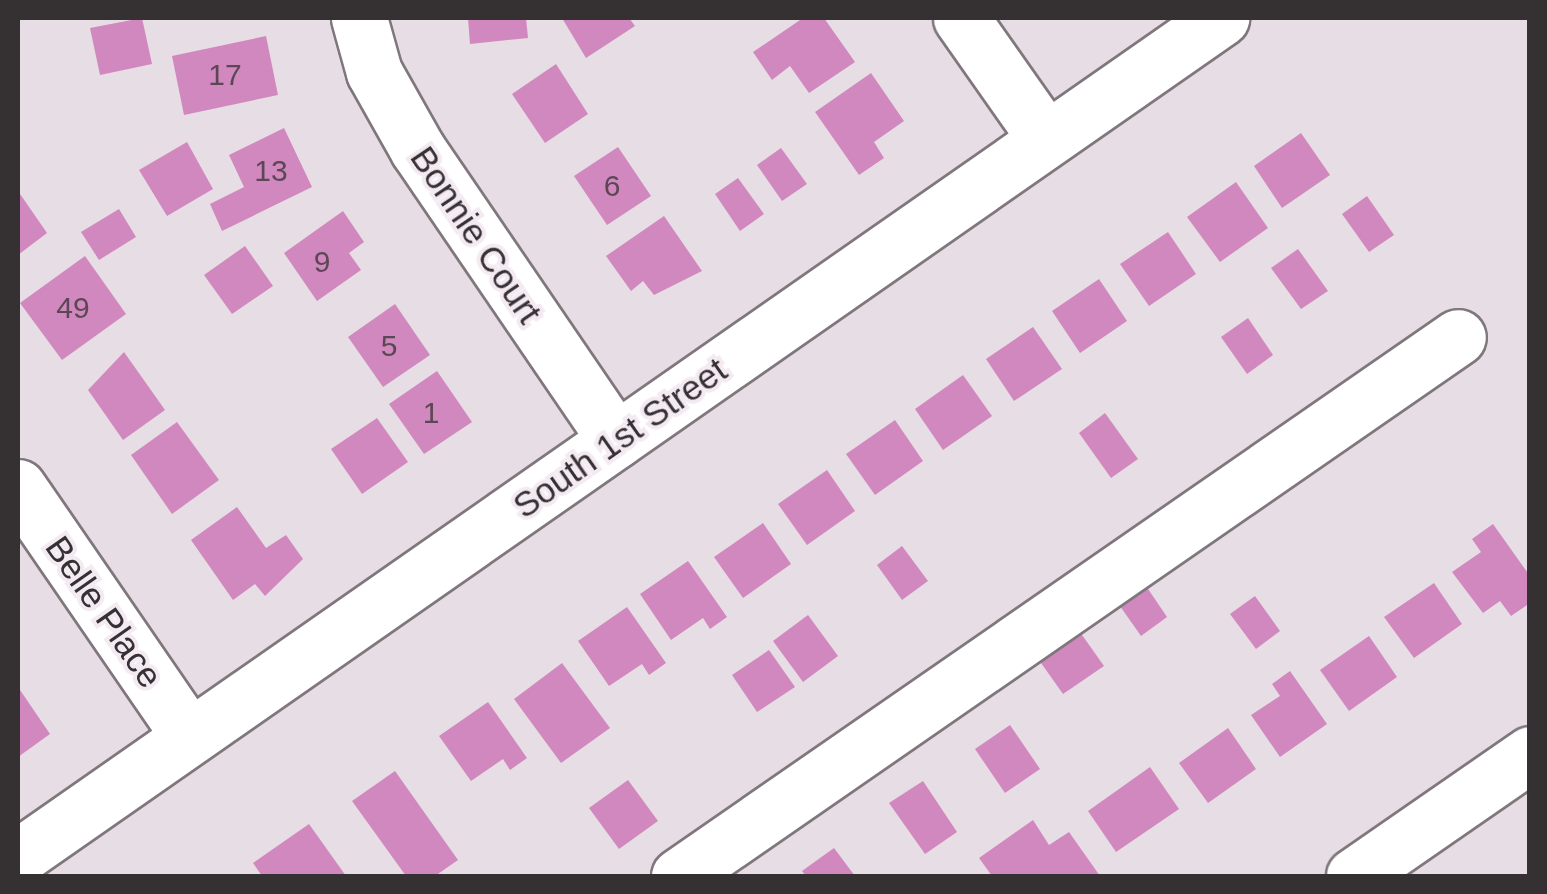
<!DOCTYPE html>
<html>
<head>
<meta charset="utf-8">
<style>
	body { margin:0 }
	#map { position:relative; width:1547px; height:894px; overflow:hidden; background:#e7dde4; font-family:Helvetica,sans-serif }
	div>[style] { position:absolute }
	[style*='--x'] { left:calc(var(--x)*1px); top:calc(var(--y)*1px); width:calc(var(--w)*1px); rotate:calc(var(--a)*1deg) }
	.building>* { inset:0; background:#d188be }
	.roads { filter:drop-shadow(2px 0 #80777d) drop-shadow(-2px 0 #80777d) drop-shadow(0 2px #80777d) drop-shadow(0 -2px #80777d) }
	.minor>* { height:55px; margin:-27.5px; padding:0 27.5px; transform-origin:27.5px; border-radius:27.5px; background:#fff }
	span { translate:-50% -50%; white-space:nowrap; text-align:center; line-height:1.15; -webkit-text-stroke:8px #f4eaf1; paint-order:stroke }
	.number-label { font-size:30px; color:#5c4756 }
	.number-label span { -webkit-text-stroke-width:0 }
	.street-label { font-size:35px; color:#353133 }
	.frame { position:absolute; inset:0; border:20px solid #353133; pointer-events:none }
</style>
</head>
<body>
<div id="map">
	<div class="building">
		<i style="clip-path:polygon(142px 18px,152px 64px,100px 75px,90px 28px)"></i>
		<i style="clip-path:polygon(468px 18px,526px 18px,528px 38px,470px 44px)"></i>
		<i style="clip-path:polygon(562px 18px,629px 18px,635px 26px,586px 58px)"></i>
		<i style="clip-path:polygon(803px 18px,824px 18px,855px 62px,809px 93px,790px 66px,772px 80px,753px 52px)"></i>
		<i style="clip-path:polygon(266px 36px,278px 95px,184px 115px,172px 56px)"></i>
		<i style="clip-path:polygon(556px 64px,588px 114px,545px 143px,512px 94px)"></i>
		<i style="clip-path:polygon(871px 73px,904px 121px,874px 142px,884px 158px,859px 175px,815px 112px)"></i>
		<i style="clip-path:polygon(284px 128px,312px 187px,222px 231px,210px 204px,244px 187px,229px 155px)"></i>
		<i style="clip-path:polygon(1301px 133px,1330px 175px,1282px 208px,1254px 166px)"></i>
		<i style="clip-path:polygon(187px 142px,213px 189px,167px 216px,139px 170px)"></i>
		<i style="clip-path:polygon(618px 147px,651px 196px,607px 225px,574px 176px)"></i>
		<i style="clip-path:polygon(781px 148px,807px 184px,782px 201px,757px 165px)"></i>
		<i style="clip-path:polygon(738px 178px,764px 214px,740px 231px,715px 194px)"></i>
		<i style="clip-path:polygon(1236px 182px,1268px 228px,1220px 262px,1187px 217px)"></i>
		<i style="clip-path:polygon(18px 191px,47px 233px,18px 255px)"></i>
		<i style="clip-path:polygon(1367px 196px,1394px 235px,1369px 252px,1342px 214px)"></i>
		<i style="clip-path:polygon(119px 209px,136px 237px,99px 260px,81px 232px)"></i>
		<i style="clip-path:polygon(343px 211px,364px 242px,349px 253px,361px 270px,317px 301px,284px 253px)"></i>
		<i style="clip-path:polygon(664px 216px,702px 271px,654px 295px,643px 281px,631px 291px,606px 256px)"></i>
		<i style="clip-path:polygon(1168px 232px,1196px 274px,1149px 306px,1120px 264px)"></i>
		<i style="clip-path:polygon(245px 246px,273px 286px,232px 314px,204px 275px)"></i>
		<i style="clip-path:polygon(1298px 249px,1328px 291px,1301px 309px,1271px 268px)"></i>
		<i style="clip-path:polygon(85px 256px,126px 314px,62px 360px,20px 303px)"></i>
		<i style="clip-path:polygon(1099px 279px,1127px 321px,1080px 353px,1052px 311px)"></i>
		<i style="clip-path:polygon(395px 304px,430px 355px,383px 387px,348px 337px)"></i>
		<i style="clip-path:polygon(1248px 318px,1273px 355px,1247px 374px,1221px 337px)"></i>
		<i style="clip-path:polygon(1033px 327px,1062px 369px,1014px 401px,986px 359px)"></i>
		<i style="clip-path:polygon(124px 352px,165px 410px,123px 440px,88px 390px)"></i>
		<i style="clip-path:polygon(437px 371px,472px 422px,424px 454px,389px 404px)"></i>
		<i style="clip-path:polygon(963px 375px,992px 416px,943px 450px,915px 409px)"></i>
		<i style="clip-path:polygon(1105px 413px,1138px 459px,1111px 478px,1079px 433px)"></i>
		<i style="clip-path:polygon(377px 418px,408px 462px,362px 494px,331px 449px)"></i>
		<i style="clip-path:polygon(895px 420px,923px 461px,875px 495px,846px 454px)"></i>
		<i style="clip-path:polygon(177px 422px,219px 480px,172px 514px,131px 455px)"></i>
		<i style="clip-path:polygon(827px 470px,855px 511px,807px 545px,778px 504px)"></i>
		<i style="clip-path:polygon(237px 507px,266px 548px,286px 535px,303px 559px,265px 596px,255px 584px,233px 600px,191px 540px)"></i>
		<i style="clip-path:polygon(763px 523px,791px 564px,743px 598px,714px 557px)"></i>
		<i style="clip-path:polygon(1493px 524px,1530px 576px,1530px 603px,1511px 616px,1500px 601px,1483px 613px,1452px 572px,1481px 552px,1472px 539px)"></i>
		<i style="clip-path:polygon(902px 546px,928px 581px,902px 600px,877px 565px)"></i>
		<i style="clip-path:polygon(688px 561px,727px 617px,710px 629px,703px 618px,671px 640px,640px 594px)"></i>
		<i style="clip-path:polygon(1142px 580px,1167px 617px,1141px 636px,1115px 599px)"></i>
		<i style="clip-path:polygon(1434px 583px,1462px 624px,1414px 658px,1384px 617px)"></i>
		<i style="clip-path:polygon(1255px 596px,1280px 631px,1256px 649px,1230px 614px)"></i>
		<i style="clip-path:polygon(627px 607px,666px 663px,649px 675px,642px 664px,609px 686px,578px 641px)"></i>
		<i style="clip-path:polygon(808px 615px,838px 656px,803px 682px,773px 641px)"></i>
		<i style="clip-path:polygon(1075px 625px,1104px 666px,1063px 694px,1034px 653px)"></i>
		<i style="clip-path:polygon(1369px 636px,1397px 677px,1349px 711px,1320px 670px)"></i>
		<i style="clip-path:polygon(769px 650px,795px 687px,757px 712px,732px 675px)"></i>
		<i style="clip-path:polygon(562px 663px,610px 728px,561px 763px,514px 699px)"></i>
		<i style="clip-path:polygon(1290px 671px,1327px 724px,1280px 757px,1251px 715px,1280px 696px,1272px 684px)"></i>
		<i style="clip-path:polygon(18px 687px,50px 734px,18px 757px)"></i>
		<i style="clip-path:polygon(488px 702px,527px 758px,510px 770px,503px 759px,471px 781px,439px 736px)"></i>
		<i style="clip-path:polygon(1010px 725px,1040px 769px,1005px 793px,975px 749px)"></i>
		<i style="clip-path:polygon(1228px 728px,1256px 769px,1208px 803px,1179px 763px)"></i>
		<i style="clip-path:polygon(1150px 767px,1179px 809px,1116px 852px,1088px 811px)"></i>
		<i style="clip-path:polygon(395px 771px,458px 860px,435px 876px,406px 876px,352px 801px)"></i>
		<i style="clip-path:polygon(628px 780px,658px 821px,619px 849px,589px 808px)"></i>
		<i style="clip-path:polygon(923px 781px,957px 832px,925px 854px,889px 803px)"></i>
		<i style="clip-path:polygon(1033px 820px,1049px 845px,1069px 832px,1100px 876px,992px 876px,979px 858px)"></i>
		<i style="clip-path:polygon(309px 824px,346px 876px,262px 876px,253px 863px)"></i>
		<i style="clip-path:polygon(834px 848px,855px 876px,806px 876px,802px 871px)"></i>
	</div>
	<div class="roads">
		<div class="minor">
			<i style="--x:359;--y:18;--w:56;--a:74.5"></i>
			<i style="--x:374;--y:72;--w:90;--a:60.6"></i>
			<i style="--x:418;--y:150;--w:351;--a:55.7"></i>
			<i style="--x:961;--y:18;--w:148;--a:54.9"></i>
			<i style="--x:18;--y:487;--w:303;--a:55.5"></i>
			<i style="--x:18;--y:857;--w:1467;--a:-34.89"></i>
			<i style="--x:679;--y:876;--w:947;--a:-34.68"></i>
			<i style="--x:1354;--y:876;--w:214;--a:-34.7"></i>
		</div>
	</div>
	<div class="number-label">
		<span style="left:225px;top:75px">17</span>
		<span style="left:271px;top:171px">13</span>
		<span style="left:612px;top:186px">6</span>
		<span style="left:322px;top:262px">9</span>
		<span style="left:73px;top:308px">49</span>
		<span style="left:389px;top:346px">5</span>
		<span style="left:431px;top:413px">1</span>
	</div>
	<div class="street-label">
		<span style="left:476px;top:235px;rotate:56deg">Bonnie Court</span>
		<span style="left:620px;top:438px;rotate:-35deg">South 1st Street</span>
		<span style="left:104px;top:612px;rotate:55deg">Belle Place</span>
	</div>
	<div class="frame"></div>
</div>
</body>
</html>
